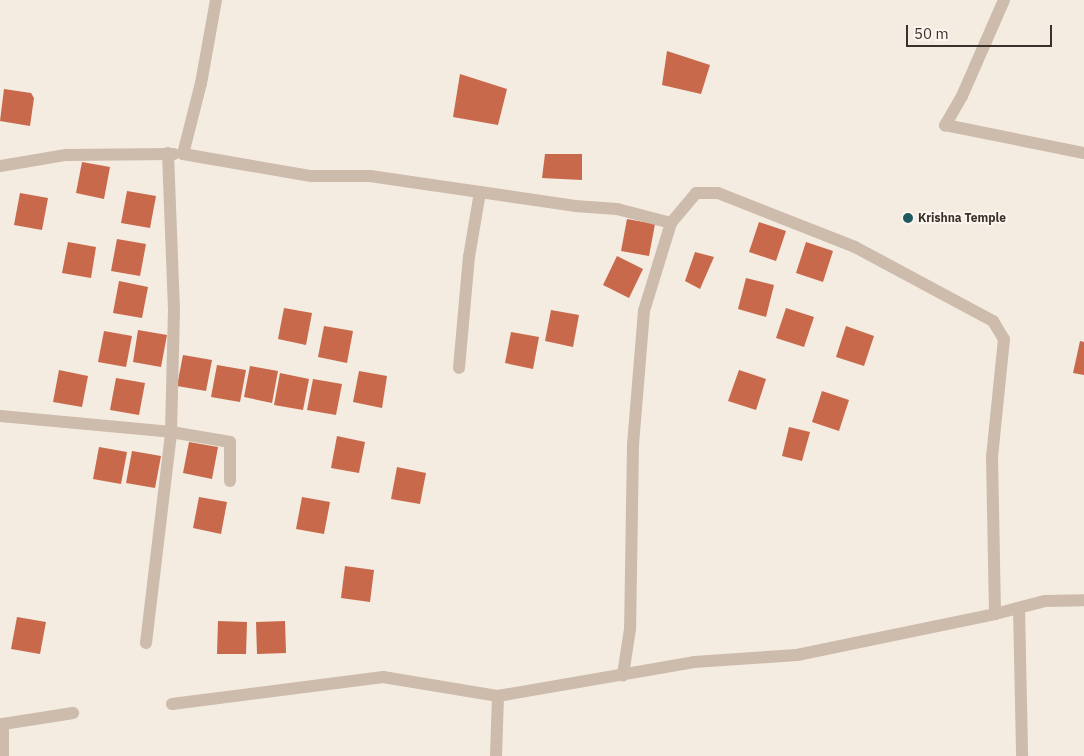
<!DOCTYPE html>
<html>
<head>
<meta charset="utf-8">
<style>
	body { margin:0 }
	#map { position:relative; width:1084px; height:756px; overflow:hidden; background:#f4ebe1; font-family:"IBM Plex Sans",sans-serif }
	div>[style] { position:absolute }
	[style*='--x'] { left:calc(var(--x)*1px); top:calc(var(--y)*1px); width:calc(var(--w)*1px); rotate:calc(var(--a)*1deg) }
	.building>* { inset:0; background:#c8694b }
	.street>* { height:12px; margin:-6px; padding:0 6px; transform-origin:6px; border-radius:6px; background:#cdbbac }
	.dots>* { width:14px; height:14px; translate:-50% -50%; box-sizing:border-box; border:2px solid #fbf5ee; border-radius:50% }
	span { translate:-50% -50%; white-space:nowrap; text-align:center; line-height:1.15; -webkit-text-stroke:4px #fbf5ee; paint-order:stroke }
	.poi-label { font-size:12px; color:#3b302b; font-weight:700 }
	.left { translate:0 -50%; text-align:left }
	.scale { position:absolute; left:906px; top:25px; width:146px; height:22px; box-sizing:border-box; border:2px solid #3b302b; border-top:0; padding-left:6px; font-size:15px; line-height:18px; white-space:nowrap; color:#3b302b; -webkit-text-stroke:4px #fbf5ee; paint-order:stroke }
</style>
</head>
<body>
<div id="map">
	<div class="building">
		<i style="clip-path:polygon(667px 51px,710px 65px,701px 94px,662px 85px)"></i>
		<i style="clip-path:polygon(460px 74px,507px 89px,498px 125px,453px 117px)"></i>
		<i style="clip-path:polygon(4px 89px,31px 93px,34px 98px,30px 126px,0 121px)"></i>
		<i style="clip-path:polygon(545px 154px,582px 154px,582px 180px,542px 178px)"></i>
		<i style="clip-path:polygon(82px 162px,110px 167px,104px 199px,76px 193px)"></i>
		<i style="clip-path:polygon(127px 191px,156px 196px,150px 228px,121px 223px)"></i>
		<i style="clip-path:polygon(20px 193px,48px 198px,42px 230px,14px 225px)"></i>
		<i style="clip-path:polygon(627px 219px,655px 224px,649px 256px,621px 251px)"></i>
		<i style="clip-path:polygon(759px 222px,786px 231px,776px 261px,749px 252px)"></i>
		<i style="clip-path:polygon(117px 239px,146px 244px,140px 276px,111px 271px)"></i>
		<i style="clip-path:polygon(68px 242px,96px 247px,91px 278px,62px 273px)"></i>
		<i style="clip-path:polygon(806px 242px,833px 251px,823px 282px,796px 273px)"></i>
		<i style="clip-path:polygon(695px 252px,714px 257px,700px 289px,685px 281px)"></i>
		<i style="clip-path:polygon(617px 256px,643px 269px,629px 298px,603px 285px)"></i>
		<i style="clip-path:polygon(746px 278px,774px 285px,766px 317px,738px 309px)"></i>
		<i style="clip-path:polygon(119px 281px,148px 287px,142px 318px,113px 313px)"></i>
		<i style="clip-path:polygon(284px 308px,312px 313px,306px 345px,278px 339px)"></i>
		<i style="clip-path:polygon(786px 308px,814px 317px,804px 347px,776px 338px)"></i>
		<i style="clip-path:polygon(551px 310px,579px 315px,573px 347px,545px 341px)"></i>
		<i style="clip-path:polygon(324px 326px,353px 331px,347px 363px,318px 357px)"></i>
		<i style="clip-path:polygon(846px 326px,874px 336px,864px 366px,836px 357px)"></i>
		<i style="clip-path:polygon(138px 330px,167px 335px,161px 367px,133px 362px)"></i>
		<i style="clip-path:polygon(104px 331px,132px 336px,126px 367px,98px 362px)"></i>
		<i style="clip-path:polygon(511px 332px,539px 337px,533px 369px,505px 363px)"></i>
		<i style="clip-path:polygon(1080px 341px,1084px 342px,1084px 375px,1073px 373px)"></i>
		<i style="clip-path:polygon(183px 355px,212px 360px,206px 391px,177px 386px)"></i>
		<i style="clip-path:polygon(217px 365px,246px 370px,240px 402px,211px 397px)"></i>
		<i style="clip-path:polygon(250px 366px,278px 371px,272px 403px,244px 397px)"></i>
		<i style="clip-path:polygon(59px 370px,88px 376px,82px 407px,53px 402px)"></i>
		<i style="clip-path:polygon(739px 370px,766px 379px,756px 410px,728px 401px)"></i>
		<i style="clip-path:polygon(359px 371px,387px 376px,382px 408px,353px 402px)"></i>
		<i style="clip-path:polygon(280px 373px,309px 379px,303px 410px,274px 405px)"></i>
		<i style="clip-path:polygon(116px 378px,145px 383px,139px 415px,110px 410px)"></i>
		<i style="clip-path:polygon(313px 379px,342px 384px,336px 415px,307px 410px)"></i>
		<i style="clip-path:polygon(822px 391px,849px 400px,839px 431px,812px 422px)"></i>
		<i style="clip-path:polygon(789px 427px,810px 432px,802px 461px,782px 456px)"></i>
		<i style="clip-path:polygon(337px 436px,365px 442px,359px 473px,331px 468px)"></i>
		<i style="clip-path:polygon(189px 442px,218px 447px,212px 479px,183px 473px)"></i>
		<i style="clip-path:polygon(99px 447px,127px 452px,121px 484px,93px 479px)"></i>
		<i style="clip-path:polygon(132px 451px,161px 456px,155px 488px,126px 483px)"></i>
		<i style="clip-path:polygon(397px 467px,426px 473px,420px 504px,391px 499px)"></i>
		<i style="clip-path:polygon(199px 497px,227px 502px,221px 534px,193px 528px)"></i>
		<i style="clip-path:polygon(302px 497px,330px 502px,324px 534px,296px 529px)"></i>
		<i style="clip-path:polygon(345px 566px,374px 570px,370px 602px,341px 598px)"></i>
		<i style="clip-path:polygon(17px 617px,46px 622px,40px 654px,11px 649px)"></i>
		<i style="clip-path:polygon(218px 621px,247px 622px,246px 654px,217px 654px)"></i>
		<i style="clip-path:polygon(285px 621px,286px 653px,257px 654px,256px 622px)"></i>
	</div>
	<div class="street">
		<i style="--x:216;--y:0;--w:84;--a:100.2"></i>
		<i style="--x:201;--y:83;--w:73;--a:104.2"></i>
		<i style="--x:183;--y:154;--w:130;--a:9.8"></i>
		<i style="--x:311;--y:176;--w:59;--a:0"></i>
		<i style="--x:370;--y:176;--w:207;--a:8.3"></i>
		<i style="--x:575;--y:206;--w:42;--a:4.1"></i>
		<i style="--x:617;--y:209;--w:56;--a:14.5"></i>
		<i style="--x:671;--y:223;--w:92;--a:107.1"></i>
		<i style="--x:644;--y:311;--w:133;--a:94.7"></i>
		<i style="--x:633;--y:444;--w:185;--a:90.9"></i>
		<i style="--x:630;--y:629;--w:47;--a:98.7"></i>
		<i style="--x:1004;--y:0;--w:105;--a:113.6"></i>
		<i style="--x:962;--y:96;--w:34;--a:120"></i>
		<i style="--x:945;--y:125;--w:142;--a:11.4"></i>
		<i style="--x:0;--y:166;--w:67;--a:-9.5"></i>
		<i style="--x:66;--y:155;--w:108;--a:-0.5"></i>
		<i style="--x:671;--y:223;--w:39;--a:-50"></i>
		<i style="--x:696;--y:193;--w:22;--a:0"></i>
		<i style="--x:718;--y:193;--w:147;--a:21.5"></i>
		<i style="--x:855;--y:247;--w:157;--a:28.2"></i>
		<i style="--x:993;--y:321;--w:21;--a:59"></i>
		<i style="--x:1004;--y:339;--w:119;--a:95.8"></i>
		<i style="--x:992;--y:457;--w:157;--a:88.9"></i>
		<i style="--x:459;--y:368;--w:111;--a:-84.9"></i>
		<i style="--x:469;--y:257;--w:66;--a:-80.4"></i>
		<i style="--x:0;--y:416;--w:172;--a:5.3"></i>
		<i style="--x:171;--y:432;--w:60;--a:9.6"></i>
		<i style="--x:230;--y:442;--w:39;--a:90"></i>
		<i style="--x:1019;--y:608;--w:148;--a:88.8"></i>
		<i style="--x:146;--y:643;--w:212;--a:-83.2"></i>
		<i style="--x:171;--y:432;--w:122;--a:-88.6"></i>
		<i style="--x:174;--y:310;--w:157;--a:-92.2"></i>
		<i style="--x:172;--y:704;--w:213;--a:-7.3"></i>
		<i style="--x:383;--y:677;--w:117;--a:9.4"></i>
		<i style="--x:3;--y:724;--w:71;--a:-8.9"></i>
		<i style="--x:0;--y:725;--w:3;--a:-18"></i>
		<i style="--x:3;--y:724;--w:32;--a:90"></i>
		<i style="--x:496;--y:756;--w:60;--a:-88.1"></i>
		<i style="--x:498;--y:696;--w:199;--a:-9.8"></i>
		<i style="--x:694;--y:662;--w:103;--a:-3.9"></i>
		<i style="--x:797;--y:655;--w:202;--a:-11.7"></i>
		<i style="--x:995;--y:614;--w:52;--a:-14.6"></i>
		<i style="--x:1045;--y:601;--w:39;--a:-1"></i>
	</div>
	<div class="dots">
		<i style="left:908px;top:218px;background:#1f5a5e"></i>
	</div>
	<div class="poi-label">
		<span class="left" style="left:918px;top:218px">Krishna Temple</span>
	</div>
	<div class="scale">50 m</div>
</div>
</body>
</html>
